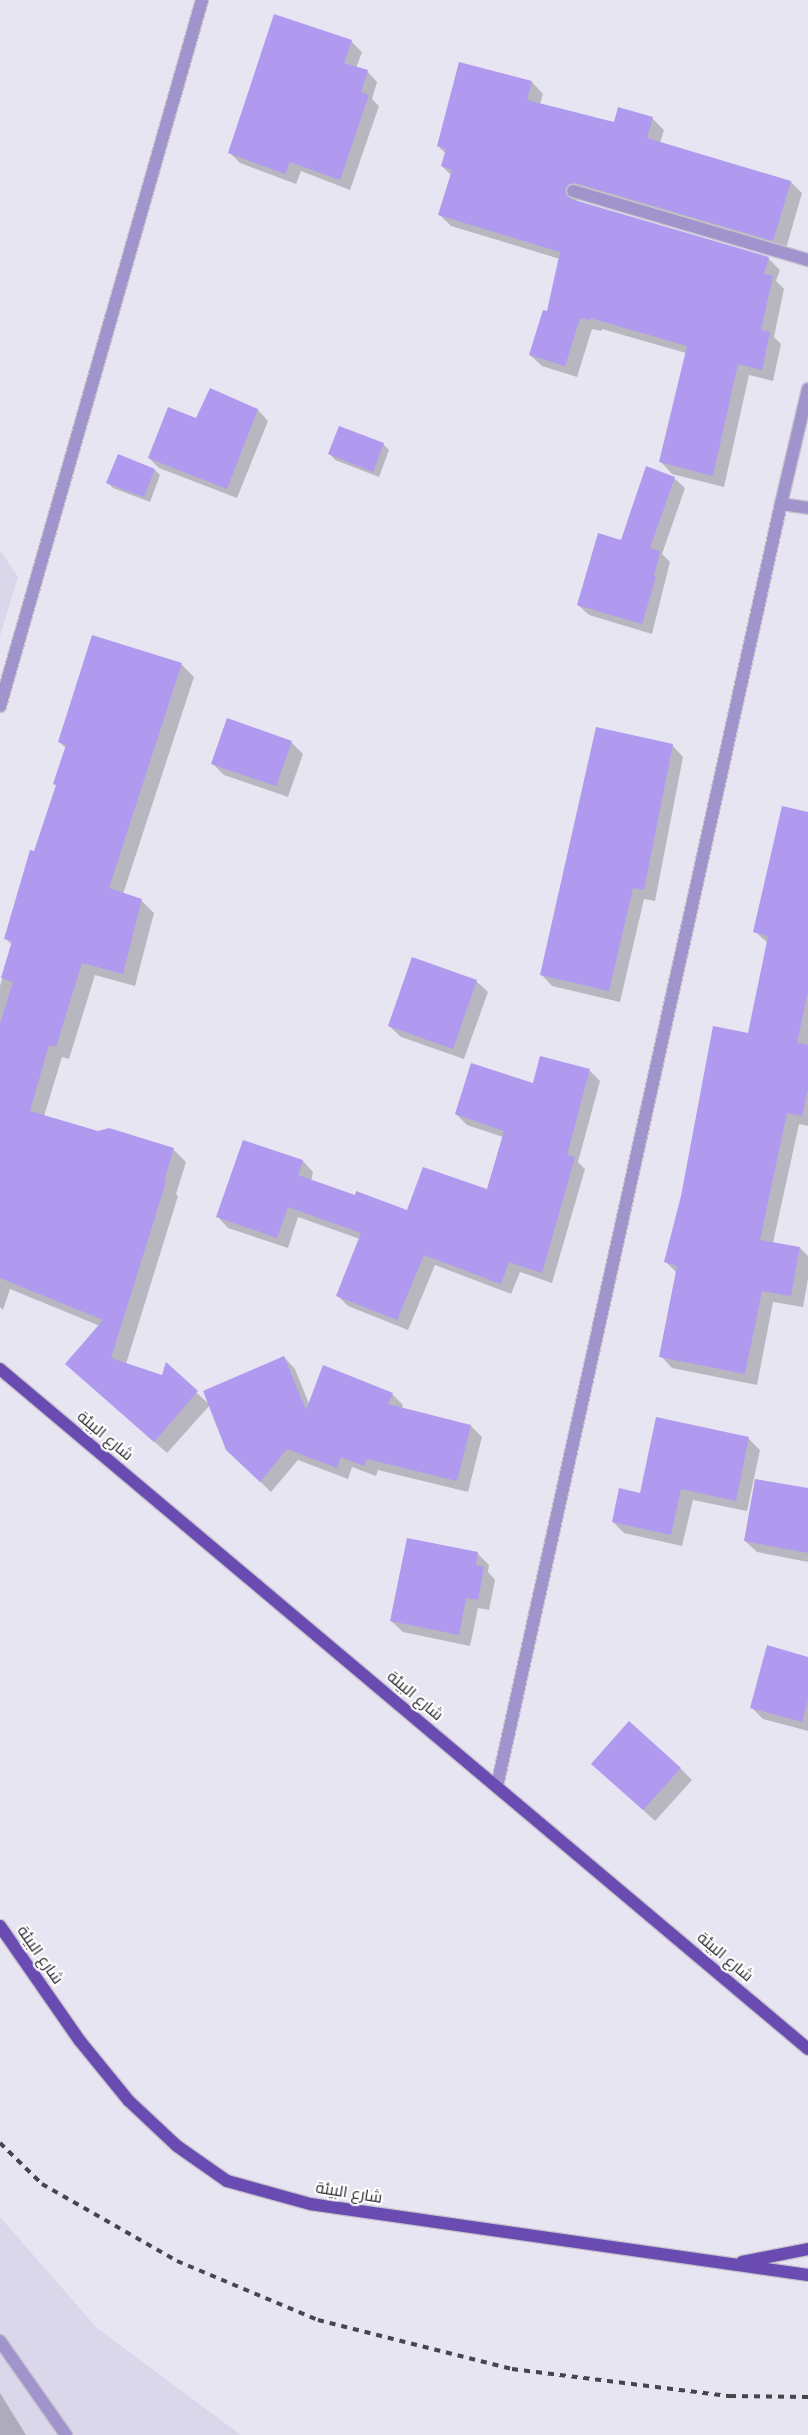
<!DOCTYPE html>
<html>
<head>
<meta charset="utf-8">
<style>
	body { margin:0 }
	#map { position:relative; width:808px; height:2435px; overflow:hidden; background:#e7e5f1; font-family:"Fira Sans",Cairo,sans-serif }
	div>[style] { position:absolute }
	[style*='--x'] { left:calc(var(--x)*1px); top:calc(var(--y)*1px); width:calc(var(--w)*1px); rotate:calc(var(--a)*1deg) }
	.built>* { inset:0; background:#dad7ea }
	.shadow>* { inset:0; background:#0003 }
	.building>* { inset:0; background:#af9af0 }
	.roads { filter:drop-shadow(1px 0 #c5c3ce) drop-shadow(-1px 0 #c5c3ce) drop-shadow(0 1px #c5c3ce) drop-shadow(0 -1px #c5c3ce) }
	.minor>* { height:12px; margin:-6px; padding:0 6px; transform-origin:6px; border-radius:6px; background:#a194cd }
	.major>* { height:12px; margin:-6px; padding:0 6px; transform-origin:6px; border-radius:6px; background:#6a4bb1 }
	.rail>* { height:4px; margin-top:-2px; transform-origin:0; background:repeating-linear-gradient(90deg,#46454b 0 6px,transparent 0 12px) }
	span { translate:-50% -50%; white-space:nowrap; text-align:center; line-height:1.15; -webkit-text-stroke:4px #fff; paint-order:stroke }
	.street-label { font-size:16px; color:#28272c }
</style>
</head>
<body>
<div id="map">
	<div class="built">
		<i style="clip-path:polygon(0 550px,18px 577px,0 636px)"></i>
		<i style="clip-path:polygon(0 2217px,97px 2328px,241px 2435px,0 2435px)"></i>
	</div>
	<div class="shadow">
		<i style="clip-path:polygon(351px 41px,362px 52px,356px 68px,367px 71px,377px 82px,372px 99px,379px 106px,350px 190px,301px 171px,296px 184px,240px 163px,230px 153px)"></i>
		<i style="clip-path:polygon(460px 63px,532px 82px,543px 94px,540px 104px,614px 124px,652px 118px,664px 130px,660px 143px,791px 182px,802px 193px,785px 252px,579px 196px,576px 202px,768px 258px,780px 270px,776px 281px,784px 289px,774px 337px,781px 344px,773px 381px,749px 375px,724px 487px,672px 474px,661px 462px,686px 353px,602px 329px,601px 331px,592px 329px,577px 377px,542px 366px,530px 355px,547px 313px,560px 259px,451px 226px,439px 214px,451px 175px,442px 166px,446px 154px,438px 146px)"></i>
		<i style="clip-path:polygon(211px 390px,258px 410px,268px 421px,237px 498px,159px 468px,149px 458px,197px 420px)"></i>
		<i style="clip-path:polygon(340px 428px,383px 444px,389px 450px,379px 477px,335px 460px,330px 454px)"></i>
		<i style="clip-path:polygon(155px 470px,160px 475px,150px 502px,113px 488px,107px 482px)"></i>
		<i style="clip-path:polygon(674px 478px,685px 488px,662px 554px,670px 562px,652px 634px,589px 615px,578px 605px,621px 541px)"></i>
		<i style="clip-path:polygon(181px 664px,194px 677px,123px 894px,141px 900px,154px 913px,135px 986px,95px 975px,69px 1059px,62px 1057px,44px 1116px,98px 1133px,173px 1149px,186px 1162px,176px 1194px,178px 1196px,126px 1364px,162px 1376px,166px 1365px,209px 1404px,284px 1357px,295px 1369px,309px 1404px,392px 1394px,403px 1405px,402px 1409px,471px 1426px,482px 1437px,468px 1492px,378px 1470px,376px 1476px,352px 1467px,348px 1479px,298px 1460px,271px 1492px,227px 1450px,210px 1405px,167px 1453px,66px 1364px,100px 1326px,10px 1289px,3px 1310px,0 1307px,0 986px,12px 945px,5px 938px,57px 786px,54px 784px,66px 748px,59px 742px)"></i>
		<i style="clip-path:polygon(291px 742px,303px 754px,288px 797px,224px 775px,212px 763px)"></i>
		<i style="clip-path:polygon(672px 745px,683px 757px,655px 901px,644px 899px,620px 1002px,552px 986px,541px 974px)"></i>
		<i style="clip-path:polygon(808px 814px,808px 1126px,799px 1124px,773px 1243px,800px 1248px,808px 1256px,808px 1279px,803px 1307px,773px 1302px,757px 1385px,672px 1368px,661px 1356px,677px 1273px,666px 1262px,749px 1034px,768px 943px,754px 931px)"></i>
		<i style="clip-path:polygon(476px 981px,488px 992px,464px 1059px,401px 1037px,389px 1026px)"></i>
		<i style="clip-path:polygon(541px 1057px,590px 1071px,600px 1081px,578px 1162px,585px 1169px,552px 1283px,520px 1272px,511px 1294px,435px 1265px,408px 1330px,348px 1306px,337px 1295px,360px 1239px,298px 1217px,288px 1248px,228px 1228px,218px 1217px,244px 1142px,303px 1161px,313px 1172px,311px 1181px,356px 1197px,408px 1211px,487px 1190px,503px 1137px,467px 1125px,456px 1114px,534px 1085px)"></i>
		<i style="clip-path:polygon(748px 1438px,760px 1450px,747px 1511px,693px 1500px,682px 1546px,624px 1533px,613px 1522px,641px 1495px)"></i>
		<i style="clip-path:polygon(808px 1491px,808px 1562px,757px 1552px,745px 1541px)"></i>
		<i style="clip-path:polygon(478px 1554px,489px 1565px,488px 1572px,495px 1580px,489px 1610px,478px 1608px,470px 1646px,403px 1632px,391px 1621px)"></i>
		<i style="clip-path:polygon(808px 1658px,808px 1731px,763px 1719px,751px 1707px)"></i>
		<i style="clip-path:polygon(593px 1764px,680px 1768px,692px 1780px,655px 1821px)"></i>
		<i style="clip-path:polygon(0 2393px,26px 2435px,0 2435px)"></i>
	</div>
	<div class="building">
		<i style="clip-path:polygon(274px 14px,352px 40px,344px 63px,368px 70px,361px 92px,369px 95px,340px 180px,290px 162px,285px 174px,228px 153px)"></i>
		<i style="clip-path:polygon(459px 62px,532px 81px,527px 100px,614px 122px,618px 107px,653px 117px,647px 138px,791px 181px,773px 241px,575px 183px,568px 185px,565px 189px,567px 196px,571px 199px,769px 257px,764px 274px,773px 276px,761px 330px,770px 332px,762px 370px,738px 364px,713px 476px,659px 462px,687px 346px,590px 318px,589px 320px,580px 318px,565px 366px,529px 355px,543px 310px,547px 311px,560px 252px,438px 215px,452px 170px,441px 166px,446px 149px,437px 146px)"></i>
		<i style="clip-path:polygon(210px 388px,258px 409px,227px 489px,148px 458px,168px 407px,196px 418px)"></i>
		<i style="clip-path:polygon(339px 426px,384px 443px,373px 472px,328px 454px)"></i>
		<i style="clip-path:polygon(118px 454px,155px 469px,144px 497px,106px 483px)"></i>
		<i style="clip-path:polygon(646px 466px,675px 477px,650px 548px,660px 551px,654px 576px,656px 577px,642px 624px,577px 605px,598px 533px,621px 540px)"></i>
		<i style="clip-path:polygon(92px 635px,182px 663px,109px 888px,142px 899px,123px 974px,82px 963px,56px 1047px,49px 1045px,30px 1111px,98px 1131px,109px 1128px,174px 1148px,164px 1181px,166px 1182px,111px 1358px,162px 1375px,166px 1362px,198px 1391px,154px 1442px,65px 1364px,103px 1320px,0 1278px,0 1024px,13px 982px,1px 978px,12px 941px,4px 939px,30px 850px,34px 851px,56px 785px,53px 784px,66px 745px,58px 742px)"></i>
		<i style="clip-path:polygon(227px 718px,292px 741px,276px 786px,211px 764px)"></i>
		<i style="clip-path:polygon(596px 727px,673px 744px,644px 890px,633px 888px,609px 991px,540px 975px)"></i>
		<i style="clip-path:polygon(782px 806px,808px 812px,808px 992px,797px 1043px,808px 1045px,808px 1090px,802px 1116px,787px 1113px,760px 1240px,800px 1247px,791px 1296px,762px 1291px,745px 1374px,659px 1357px,677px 1266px,664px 1262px,681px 1196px,713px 1026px,748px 1033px,768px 936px,753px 932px)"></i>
		<i style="clip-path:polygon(412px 957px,477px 980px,453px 1049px,388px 1026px)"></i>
		<i style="clip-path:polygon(540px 1056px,590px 1069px,567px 1155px,575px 1157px,542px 1273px,509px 1262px,501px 1284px,424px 1255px,397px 1320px,336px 1296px,361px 1233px,288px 1207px,277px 1238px,216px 1217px,243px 1140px,303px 1160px,298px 1175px,355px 1195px,356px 1191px,407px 1210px,423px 1167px,487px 1189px,504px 1131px,455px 1114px,471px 1063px,533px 1083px)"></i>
		<i style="clip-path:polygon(284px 1356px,306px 1410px,323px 1365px,393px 1393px,388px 1404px,471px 1425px,457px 1481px,367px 1459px,364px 1466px,341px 1457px,337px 1468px,287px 1449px,260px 1482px,226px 1450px,203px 1391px)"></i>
		<i style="clip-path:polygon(656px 1417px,749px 1437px,736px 1501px,681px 1489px,671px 1535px,612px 1522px,619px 1488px,640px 1493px)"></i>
		<i style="clip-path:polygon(755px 1479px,808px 1488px,808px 1553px,744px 1541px)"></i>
		<i style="clip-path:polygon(407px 1538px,478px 1552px,476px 1565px,484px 1567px,478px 1600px,466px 1598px,459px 1635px,390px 1621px)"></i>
		<i style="clip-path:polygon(767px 1645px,808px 1657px,808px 1700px,802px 1722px,750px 1708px)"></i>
		<i style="clip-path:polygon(629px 1721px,681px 1768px,643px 1810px,591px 1764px)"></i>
	</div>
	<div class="roads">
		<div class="minor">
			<i style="--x:573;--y:191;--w:245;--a:16.4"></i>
			<i style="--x:781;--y:504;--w:27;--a:8"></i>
			<i style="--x:0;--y:706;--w:734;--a:-74.03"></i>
			<i style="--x:497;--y:1786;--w:1313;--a:-77.51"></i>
			<i style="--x:781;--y:504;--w:118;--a:-76.8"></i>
			<i style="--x:0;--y:2341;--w:115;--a:54.9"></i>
		</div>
		<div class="major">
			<i style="--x:0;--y:1369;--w:1056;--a:40.08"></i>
			<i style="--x:0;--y:1926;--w:140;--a:55.2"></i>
			<i style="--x:80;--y:2041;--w:77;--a:50.8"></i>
			<i style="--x:129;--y:2101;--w:66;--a:43.2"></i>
			<i style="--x:177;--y:2146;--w:61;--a:35"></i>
			<i style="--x:227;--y:2181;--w:86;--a:15.5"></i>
			<i style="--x:310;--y:2204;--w:503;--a:8.11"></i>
			<i style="--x:742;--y:2262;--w:67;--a:-11.1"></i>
		</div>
	</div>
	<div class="rail">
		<i style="--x:0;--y:2143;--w:59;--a:44.3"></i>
		<i style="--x:42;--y:2184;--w:155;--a:29.7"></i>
		<i style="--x:177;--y:2261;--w:153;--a:22.7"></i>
		<i style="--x:318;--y:2320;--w:200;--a:14.2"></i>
		<i style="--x:512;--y:2369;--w:220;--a:7.1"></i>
		<i style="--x:730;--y:2396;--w:78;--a:0.7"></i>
	</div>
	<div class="street-label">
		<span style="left:105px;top:1436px;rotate:40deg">شارع البيئة</span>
		<span style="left:415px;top:1696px;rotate:40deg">شارع البيئة</span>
		<span style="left:40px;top:1955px;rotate:55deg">شارع البيئة</span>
		<span style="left:725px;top:1957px;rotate:40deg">شارع البيئة</span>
		<span style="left:349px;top:2193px;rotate:9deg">شارع البيئة</span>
	</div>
</div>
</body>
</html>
